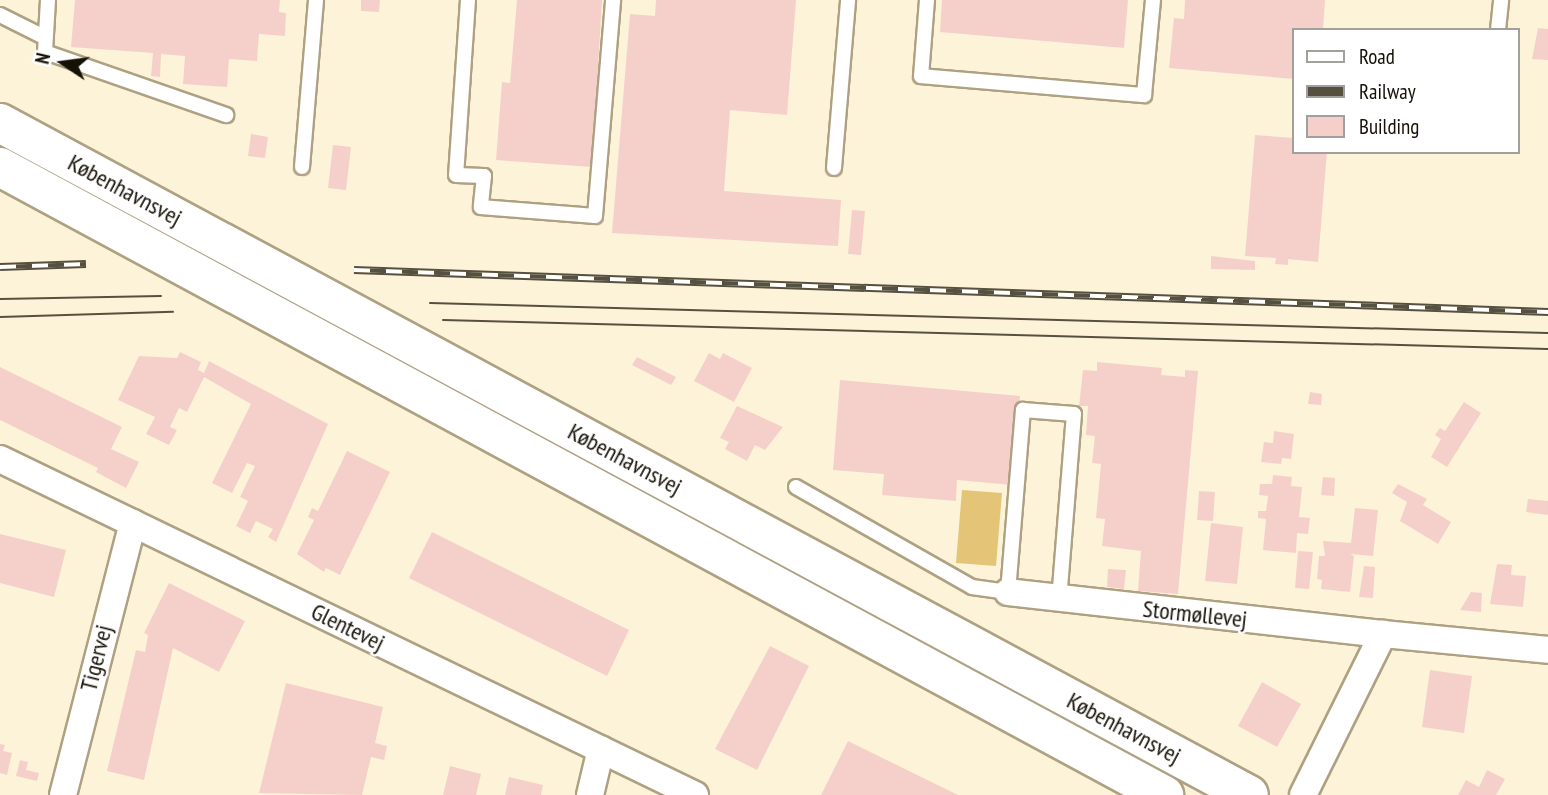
<!DOCTYPE html>
<html>
<head>
<meta charset="utf-8">
<style>
	body { margin:0 }
	#map { position:relative; width:1548px; height:795px; overflow:hidden; background:#fdf3d8; font-family:"PT Sans Narrow",sans-serif }
	div>[style] { position:absolute }
	[style*='--x'] { left:calc(var(--x)*1px); top:calc(var(--y)*1px); width:calc(var(--w)*1px); rotate:calc(var(--a)*1deg) }
	.green>* { inset:0; background:#e4c578 }
	.building>* { inset:0; background:#f5d0ca }
	.roads { filter:drop-shadow(2px 0 #aea182) drop-shadow(-2px 0 #aea182) drop-shadow(0 2px #aea182) drop-shadow(0 -2px #aea182) }
	.service>* { height:14px; margin:-7px; padding:0 7px; transform-origin:7px; border-radius:7px; background:#fff }
	.minor>* { height:26px; margin:-13px; padding:0 13px; transform-origin:13px; border-radius:13px; background:#fff }
	.secondary>* { height:38px; margin:-19px; padding:0 19px; transform-origin:19px; border-radius:19px; background:#fff }
	.tram>* { height:2px; margin:-1px; padding:0 1px; transform-origin:1px; border-radius:1px; background:#565041 }
	.rail>* { height:8px; margin-top:-4px; transform-origin:0; background:repeating-linear-gradient(90deg,#fff 0 16px,#565041 0 32px); box-sizing:border-box; border-block:2px solid #565041 }
	span { translate:-50% -50%; white-space:nowrap; text-align:center; line-height:1.15; -webkit-text-stroke:5px #fff; paint-order:stroke }
	.street-label { font-size:24px; color:#151106 }
	.legend { position:absolute; left:1292px; top:28px; width:228px; height:126px; box-sizing:border-box; background:#fff; border:2px solid #a1a09b; margin:0; padding:9px 12px; list-style:none; font-size:21px; color:#151106 }
	.legend li { display:flex; align-items:center; gap:14px; height:35px }
	.legend b { width:35px; border:2px solid #a1a09b }
	.north { position:absolute; left:28px; top:28px; width:70px; height:70px; -webkit-text-stroke:5px #fff; paint-order:stroke; rotate:283deg; font-size:19px; font-weight:700; line-height:28px; text-align:center; color:#151106 }
	.north::after { content:''; display:block; margin:auto; width:24px; height:32px; background:#151106; clip-path:polygon(50% 0,100% 100%,50% 72%,0 100%) }
</style>
</head>
<body>
<div id="map">
	<div class="green">
		<i style="clip-path:polygon(962px 490px,1002px 493px,996px 566px,956px 563px)"></i>
	</div>
	<div class="building">
		<i style="clip-path:polygon(75px 0,280px 0,279px 12px,286px 13px,285px 36px,259px 34px,257px 61px,229px 59px,227px 87px,183px 84px,185px 56px,161px 54px,160px 77px,151px 76px,153px 53px,71px 47px)"></i>
		<i style="clip-path:polygon(361px 0,380px 0,379px 12px,361px 11px)"></i>
		<i style="clip-path:polygon(517px 0,602px 0,592px 167px,496px 160px,502px 82px,510px 83px)"></i>
		<i style="clip-path:polygon(656px 0,796px 0,787px 115px,730px 110px,724px 191px,841px 200px,838px 246px,612px 233px,630px 14px,655px 16px)"></i>
		<i style="clip-path:polygon(942px 0,1128px 0,1124px 48px,940px 32px)"></i>
		<i style="clip-path:polygon(1185px 0,1325px 0,1323px 30px,1294px 30px,1294px 79px,1169px 68px,1174px 18px,1184px 19px)"></i>
		<i style="clip-path:polygon(1538px 28px,1548px 29px,1548px 60px,1532px 59px)"></i>
		<i style="clip-path:polygon(251px 134px,268px 137px,265px 158px,248px 156px)"></i>
		<i style="clip-path:polygon(1255px 135px,1294px 138px,1294px 152px,1327px 152px,1318px 262px,1288px 259px,1288px 265px,1275px 264px,1276px 258px,1245px 256px)"></i>
		<i style="clip-path:polygon(333px 145px,351px 147px,346px 190px,328px 188px)"></i>
		<i style="clip-path:polygon(852px 210px,865px 211px,861px 255px,848px 254px)"></i>
		<i style="clip-path:polygon(1211px 256px,1255px 261px,1255px 270px,1211px 269px)"></i>
		<i style="clip-path:polygon(180px 352px,201px 362px,198px 370px,204px 373px,209px 361px,328px 424px,276px 542px,268px 537px,273px 529px,256px 521px,250px 533px,236px 526px,248px 501px,240px 497px,255px 466px,247px 463px,232px 493px,212px 483px,251px 404px,204px 377px,187px 412px,179px 408px,170px 427px,177px 430px,169px 445px,146px 434px,155px 417px,118px 400px,139px 356px,177px 358px)"></i>
		<i style="clip-path:polygon(709px 353px,720px 359px,723px 353px,752px 368px,734px 402px,694px 381px)"></i>
		<i style="clip-path:polygon(637px 357px,676px 377px,671px 385px,632px 365px)"></i>
		<i style="clip-path:polygon(1097px 362px,1162px 368px,1161px 375px,1185px 377px,1185px 370px,1198px 371px,1178px 594px,1138px 591px,1141px 551px,1102px 546px,1105px 519px,1096px 518px,1101px 464px,1092px 463px,1095px 436px,1086px 435px,1088px 406px,1079px 406px,1083px 370px,1097px 371px)"></i>
		<i style="clip-path:polygon(0 367px,122px 427px,111px 449px,139px 462px,126px 488px,96px 472px,98px 468px,0 420px)"></i>
		<i style="clip-path:polygon(840px 380px,1020px 396px,1012px 485px,957px 480px,956px 501px,882px 495px,884px 474px,833px 470px)"></i>
		<i style="clip-path:polygon(1310px 392px,1322px 394px,1321px 405px,1308px 404px)"></i>
		<i style="clip-path:polygon(1464px 402px,1481px 413px,1447px 467px,1431px 457px,1441px 439px,1435px 435px,1440px 428px,1445px 431px)"></i>
		<i style="clip-path:polygon(737px 406px,783px 427px,765px 450px,755px 445px,747px 461px,725px 449px,729px 442px,720px 438px)"></i>
		<i style="clip-path:polygon(1274px 431px,1294px 434px,1291px 459px,1282px 458px,1281px 464px,1261px 462px,1264px 442px,1273px 443px)"></i>
		<i style="clip-path:polygon(347px 451px,390px 472px,340px 575px,326px 568px,324px 572px,297px 554px,314px 520px,308px 517px,312px 508px,318px 511px)"></i>
		<i style="clip-path:polygon(1273px 475px,1292px 477px,1291px 486px,1302px 487px,1299px 517px,1310px 518px,1308px 534px,1297px 533px,1296px 553px,1263px 550px,1266px 519px,1258px 518px,1258px 511px,1266px 511px,1268px 496px,1259px 495px,1260px 484px,1272px 484px)"></i>
		<i style="clip-path:polygon(1323px 477px,1335px 478px,1334px 496px,1321px 495px)"></i>
		<i style="clip-path:polygon(1398px 484px,1427px 499px,1423px 505px,1451px 522px,1438px 544px,1400px 521px,1407px 502px,1392px 493px)"></i>
		<i style="clip-path:polygon(1199px 491px,1215px 492px,1213px 521px,1197px 520px)"></i>
		<i style="clip-path:polygon(1528px 499px,1548px 501px,1548px 515px,1526px 512px)"></i>
		<i style="clip-path:polygon(1355px 508px,1378px 510px,1373px 556px,1350px 554px,1354px 556px,1350px 592px,1321px 589px,1322px 580px,1317px 579px,1319px 556px,1325px 556px,1323px 541px,1351px 543px)"></i>
		<i style="clip-path:polygon(1211px 523px,1243px 527px,1237px 584px,1205px 581px)"></i>
		<i style="clip-path:polygon(432px 532px,629px 630px,607px 676px,409px 578px)"></i>
		<i style="clip-path:polygon(0 534px,66px 550px,54px 597px,0 583px)"></i>
		<i style="clip-path:polygon(1298px 551px,1313px 552px,1309px 589px,1295px 588px)"></i>
		<i style="clip-path:polygon(1497px 564px,1512px 565px,1511px 575px,1526px 576px,1523px 607px,1490px 604px)"></i>
		<i style="clip-path:polygon(1364px 566px,1375px 567px,1373px 598px,1359px 597px)"></i>
		<i style="clip-path:polygon(1108px 569px,1126px 570px,1124px 589px,1107px 587px)"></i>
		<i style="clip-path:polygon(169px 583px,245px 621px,219px 672px,173px 648px,144px 780px,107px 771px,136px 650px,145px 652px,148px 635px,144px 633px)"></i>
		<i style="clip-path:polygon(1471px 592px,1482px 593px,1481px 612px,1460px 610px)"></i>
		<i style="clip-path:polygon(770px 646px,809px 666px,757px 770px,715px 749px)"></i>
		<i style="clip-path:polygon(1430px 670px,1472px 676px,1464px 733px,1422px 727px)"></i>
		<i style="clip-path:polygon(1262px 682px,1301px 704px,1277px 747px,1238px 726px)"></i>
		<i style="clip-path:polygon(286px 683px,383px 707px,375px 743px,387px 746px,384px 760px,371px 757px,362px 795px,259px 793px)"></i>
		<i style="clip-path:polygon(848px 741px,958px 795px,821px 795px)"></i>
		<i style="clip-path:polygon(0 744px,5px 745px,3px 751px,12px 753px,7px 775px,0 773px)"></i>
		<i style="clip-path:polygon(20px 760px,28px 762px,26px 770px,39px 773px,37px 781px,16px 776px)"></i>
		<i style="clip-path:polygon(450px 766px,481px 774px,476px 795px,443px 795px)"></i>
		<i style="clip-path:polygon(1487px 770px,1505px 779px,1496px 795px,1458px 795px,1466px 780px,1479px 787px)"></i>
		<i style="clip-path:polygon(509px 777px,543px 785px,541px 795px,505px 795px)"></i>
	</div>
	<div class="roads">
		<div class="service">
			<i style="--x:48;--y:0;--w:52;--a:93.3"></i>
			<i style="--x:45;--y:52;--w:192;--a:19.2"></i>
			<i style="--x:468;--y:0;--w:175;--a:93.9"></i>
			<i style="--x:456;--y:175;--w:28;--a:2"></i>
			<i style="--x:484;--y:176;--w:31;--a:96"></i>
			<i style="--x:481;--y:207;--w:114;--a:4.5"></i>
			<i style="--x:595;--y:216;--w:217;--a:-85.2"></i>
			<i style="--x:927;--y:0;--w:76;--a:94.5"></i>
			<i style="--x:921;--y:76;--w:224;--a:4.9"></i>
			<i style="--x:1144;--y:95;--w:95;--a:-84.6"></i>
			<i style="--x:0;--y:15;--w:51;--a:26.6"></i>
			<i style="--x:1498;--y:30;--w:30;--a:-84"></i>
			<i style="--x:302;--y:167;--w:168;--a:-85.2"></i>
			<i style="--x:834;--y:168;--w:169;--a:-85.2"></i>
			<i style="--x:796;--y:487;--w:202;--a:29.6"></i>
			<i style="--x:972;--y:587;--w:36;--a:8"></i>
			<i style="--x:1008;--y:592;--w:183;--a:-85.3"></i>
			<i style="--x:1023;--y:410;--w:51;--a:4.5"></i>
			<i style="--x:1074;--y:414;--w:186;--a:94.6"></i>
		</div>
		<div class="minor">
			<i style="--x:0;--y:459;--w:772;--a:25.8"></i>
			<i style="--x:1008;--y:592;--w:377;--a:6.4"></i>
			<i style="--x:63;--y:795;--w:281;--a:-75.6"></i>
			<i style="--x:590;--y:795;--w:47;--a:-76.6"></i>
			<i style="--x:1303;--y:795;--w:180;--a:-63.6"></i>
			<i style="--x:1383;--y:634;--w:166;--a:5.5"></i>
		</div>
		<div class="secondary">
			<i style="--x:0;--y:123;--w:1418;--a:28.28"></i>
			<i style="--x:0;--y:167;--w:1323;--a:28.35"></i>
		</div>
	</div>
	<div class="tram">
		<i style="--x:0;--y:299;--w:161;--a:-1.1"></i>
		<i style="--x:430;--y:303;--w:1118;--a:1.54"></i>
		<i style="--x:0;--y:317;--w:173;--a:-1.7"></i>
		<i style="--x:443;--y:320;--w:1105;--a:1.5"></i>
	</div>
	<div class="rail">
		<i style="--x:0;--y:267;--w:86;--a:-2"></i>
		<i style="--x:354;--y:270;--w:1195;--a:2.01"></i>
	</div>
	<div class="street-label">
		<span style="left:125px;top:190px;rotate:28deg">Københavnsvej</span>
		<span style="left:625px;top:459px;rotate:28deg">Københavnsvej</span>
		<span style="left:1195px;top:614px;rotate:6deg">Stormøllevej</span>
		<span style="left:348px;top:627px;rotate:26deg">Glentevej</span>
		<span style="left:96px;top:658px;rotate:-76deg">Tigervej</span>
		<span style="left:1124px;top:728px;rotate:28deg">Københavnsvej</span>
	</div>
	<ul class="legend">
	<li><b style="height:9px;background:#fff"></b>Road</li>
	<li><b style="height:9px;background:#565041"></b>Railway</li>
	<li><b style="height:19px;background:#f5d0ca"></b>Building</li>
	</ul>
	<div class="north">N</div>
</div>
</body>
</html>
